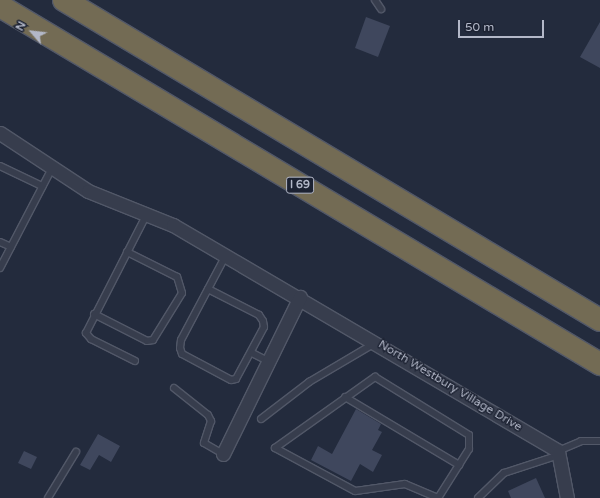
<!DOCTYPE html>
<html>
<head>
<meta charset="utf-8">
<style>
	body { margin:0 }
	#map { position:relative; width:600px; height:498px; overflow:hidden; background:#232b3d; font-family:"Varela Round",sans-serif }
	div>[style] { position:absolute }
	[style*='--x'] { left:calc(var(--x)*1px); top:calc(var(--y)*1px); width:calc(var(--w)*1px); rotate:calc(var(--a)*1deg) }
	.building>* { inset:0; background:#3f475d }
	.roads { filter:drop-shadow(1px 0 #525868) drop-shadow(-1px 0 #525868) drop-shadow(0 1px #525868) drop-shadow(0 -1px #525868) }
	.service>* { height:6px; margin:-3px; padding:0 3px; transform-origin:3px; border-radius:3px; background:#373d4d }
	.minor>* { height:13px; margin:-6.5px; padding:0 6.5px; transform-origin:6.5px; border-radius:6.5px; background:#373d4d }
	.motorway>* { height:22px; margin:-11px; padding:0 11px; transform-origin:11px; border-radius:11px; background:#736b54 }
	span { translate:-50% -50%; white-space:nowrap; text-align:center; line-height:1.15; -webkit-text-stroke:3px #1c2232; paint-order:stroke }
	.shield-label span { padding:1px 3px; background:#1c2232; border:1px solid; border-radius:3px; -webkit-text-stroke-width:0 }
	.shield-label { font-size:11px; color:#b3b8c8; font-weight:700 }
	.street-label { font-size:12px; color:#b3b8c8 }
	.north { position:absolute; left:12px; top:12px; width:40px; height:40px; -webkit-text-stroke:3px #1c2232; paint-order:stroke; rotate:298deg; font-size:11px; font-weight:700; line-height:16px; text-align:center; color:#b3b8c8 }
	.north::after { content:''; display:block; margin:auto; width:14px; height:18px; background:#b3b8c8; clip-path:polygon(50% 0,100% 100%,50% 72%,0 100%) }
	.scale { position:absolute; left:458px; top:20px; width:86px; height:18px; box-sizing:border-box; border:2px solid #b3b8c8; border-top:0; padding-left:5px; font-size:12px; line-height:14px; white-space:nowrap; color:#b3b8c8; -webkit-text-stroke:3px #1c2232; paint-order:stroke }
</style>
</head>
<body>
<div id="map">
	<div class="building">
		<i style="clip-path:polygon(366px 17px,390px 26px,378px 57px,355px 48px)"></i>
		<i style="clip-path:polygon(600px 22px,600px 68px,580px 57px)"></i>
		<i style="clip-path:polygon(356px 409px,381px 424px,378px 430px,382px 432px,372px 450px,382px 455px,373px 472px,360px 464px,351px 481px,311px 460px,318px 446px,332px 454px)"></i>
		<i style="clip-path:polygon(98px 434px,120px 446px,111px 462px,99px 455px,90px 470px,80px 465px)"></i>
		<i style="clip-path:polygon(24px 451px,37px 457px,31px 469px,18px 463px)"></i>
		<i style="clip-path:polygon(536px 478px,545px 498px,511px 498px,508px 491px)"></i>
	</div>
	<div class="roads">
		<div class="service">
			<i style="--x:375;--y:0;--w:11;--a:56"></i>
			<i style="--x:0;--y:166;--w:47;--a:25.5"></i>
			<i style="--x:0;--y:242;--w:12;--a:24"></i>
			<i style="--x:0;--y:268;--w:113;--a:-62.5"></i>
			<i style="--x:208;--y:289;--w:57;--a:27"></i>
			<i style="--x:259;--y:315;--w:7;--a:56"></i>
			<i style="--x:263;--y:321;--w:6;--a:81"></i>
			<i style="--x:264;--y:327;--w:59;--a:118.3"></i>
			<i style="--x:236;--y:379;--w:5;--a:169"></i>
			<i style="--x:231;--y:380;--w:55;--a:-152"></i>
			<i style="--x:182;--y:354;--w:6;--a:-108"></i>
			<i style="--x:180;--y:348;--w:8;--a:-83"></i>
			<i style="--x:181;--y:340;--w:96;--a:-62.1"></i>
			<i style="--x:94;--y:314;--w:59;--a:27"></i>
			<i style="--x:147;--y:341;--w:6;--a:-9"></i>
			<i style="--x:153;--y:340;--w:55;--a:-58.3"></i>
			<i style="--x:182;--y:293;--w:17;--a:-107"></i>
			<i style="--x:177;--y:277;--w:56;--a:-153.4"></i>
			<i style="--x:252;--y:353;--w:18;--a:27"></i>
			<i style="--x:135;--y:361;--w:49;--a:-153.4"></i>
			<i style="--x:91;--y:339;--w:8;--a:-130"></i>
			<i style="--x:86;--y:333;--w:134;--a:-62.9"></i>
			<i style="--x:375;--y:377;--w:110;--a:31.7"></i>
			<i style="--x:469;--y:435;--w:14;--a:90"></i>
			<i style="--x:469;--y:449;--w:58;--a:122.3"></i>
			<i style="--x:438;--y:498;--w:36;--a:-157"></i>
			<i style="--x:405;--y:484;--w:50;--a:172"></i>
			<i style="--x:355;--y:491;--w:91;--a:-151.7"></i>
			<i style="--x:275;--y:448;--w:123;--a:-35.4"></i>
			<i style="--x:174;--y:388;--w:43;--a:38.5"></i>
			<i style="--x:208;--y:415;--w:7;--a:63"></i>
			<i style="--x:211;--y:421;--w:23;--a:108"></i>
			<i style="--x:204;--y:443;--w:22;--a:30"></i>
			<i style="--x:345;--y:397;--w:133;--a:30.8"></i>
			<i style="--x:261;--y:419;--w:61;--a:-37.6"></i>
			<i style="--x:309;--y:382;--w:77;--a:-30.6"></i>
			<i style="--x:558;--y:451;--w:25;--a:-23"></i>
			<i style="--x:581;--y:441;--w:19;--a:0"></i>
			<i style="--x:48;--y:498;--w:54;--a:-58.7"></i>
			<i style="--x:478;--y:498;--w:36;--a:-44"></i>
			<i style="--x:504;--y:473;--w:58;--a:-18.1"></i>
		</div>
		<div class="minor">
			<i style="--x:0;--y:133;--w:105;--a:33.4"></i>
			<i style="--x:88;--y:191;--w:92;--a:21.8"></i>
			<i style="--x:173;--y:225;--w:446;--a:30.4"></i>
			<i style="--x:558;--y:451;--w:48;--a:79.2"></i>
			<i style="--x:223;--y:454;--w:175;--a:-63.9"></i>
		</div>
		<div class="motorway">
			<i style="--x:64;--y:0;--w:624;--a:30.84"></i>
			<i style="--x:0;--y:6;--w:699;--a:30.82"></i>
		</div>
	</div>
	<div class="shield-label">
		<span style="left:300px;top:185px">I 69</span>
	</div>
	<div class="street-label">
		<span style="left:450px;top:386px;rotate:31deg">North Westbury Village Drive</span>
	</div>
	<div class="north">N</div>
	<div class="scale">50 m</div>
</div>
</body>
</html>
